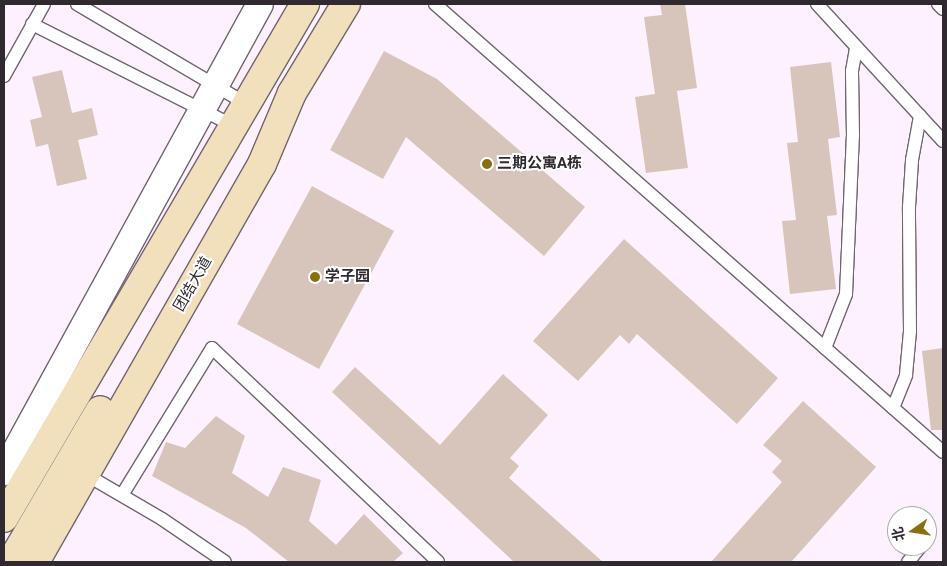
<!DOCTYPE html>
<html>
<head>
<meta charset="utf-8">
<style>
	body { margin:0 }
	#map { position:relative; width:947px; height:566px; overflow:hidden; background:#fdf1fd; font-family:Roboto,"Noto Sans SC",sans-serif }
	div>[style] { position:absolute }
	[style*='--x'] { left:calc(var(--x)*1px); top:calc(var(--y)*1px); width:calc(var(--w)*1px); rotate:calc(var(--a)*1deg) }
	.building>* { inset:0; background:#d7c4bb }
	.roads { filter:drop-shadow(1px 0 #716572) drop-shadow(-1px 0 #716572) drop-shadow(0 1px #716572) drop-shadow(0 -1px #716572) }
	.service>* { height:12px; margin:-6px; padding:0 6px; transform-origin:6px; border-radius:6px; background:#fff }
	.minor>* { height:26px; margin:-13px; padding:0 13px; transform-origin:13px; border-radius:13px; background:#fff }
	.secondary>* { height:28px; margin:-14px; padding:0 14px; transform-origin:14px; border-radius:14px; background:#f2e0bc }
	.dots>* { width:14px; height:14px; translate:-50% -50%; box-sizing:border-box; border:2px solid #fff; border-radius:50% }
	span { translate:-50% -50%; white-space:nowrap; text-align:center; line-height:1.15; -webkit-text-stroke:4px #fff; paint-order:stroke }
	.poi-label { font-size:15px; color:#302a30; font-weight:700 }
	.left { translate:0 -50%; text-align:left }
	.street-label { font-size:15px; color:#302a30 }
	.frame { position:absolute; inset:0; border:5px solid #302a30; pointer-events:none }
	.north { position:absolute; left:887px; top:506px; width:50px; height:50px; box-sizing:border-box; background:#fff; border:1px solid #acaaac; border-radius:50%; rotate:257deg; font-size:14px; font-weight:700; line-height:20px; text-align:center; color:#302a30 }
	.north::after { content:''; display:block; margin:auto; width:18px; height:22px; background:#887012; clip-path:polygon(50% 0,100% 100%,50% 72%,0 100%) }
</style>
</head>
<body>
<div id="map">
	<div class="building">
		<i style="clip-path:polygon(660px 4px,685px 4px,697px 88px,677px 91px,688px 168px,646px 173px,635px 97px,655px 94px,644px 17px,662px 15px)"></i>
		<i style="clip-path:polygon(384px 51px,437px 79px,585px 207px,544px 256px,406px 137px,383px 179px,330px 150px)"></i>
		<i style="clip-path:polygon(831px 62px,840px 137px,828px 139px,837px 215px,827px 216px,836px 289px,790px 294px,782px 221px,796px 220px,787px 143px,798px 142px,790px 67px)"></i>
		<i style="clip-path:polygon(62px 70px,72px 113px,92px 108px,98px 135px,78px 140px,87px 179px,57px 186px,48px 144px,36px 147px,30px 120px,42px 117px,32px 77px)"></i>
		<i style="clip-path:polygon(312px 186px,394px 231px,319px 369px,237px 324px)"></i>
		<i style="clip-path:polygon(624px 239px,778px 378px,737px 424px,637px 334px,629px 344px,620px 335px,578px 381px,533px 341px)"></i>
		<i style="clip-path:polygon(943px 348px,943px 430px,931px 430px,922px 351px)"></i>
		<i style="clip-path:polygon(355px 367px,440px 445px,503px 374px,548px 415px,510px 458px,519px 466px,509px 478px,603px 562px,514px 562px,332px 392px)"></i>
		<i style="clip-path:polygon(803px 401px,876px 467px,791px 562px,711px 562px,782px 482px,772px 472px,782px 461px,763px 445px)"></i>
		<i style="clip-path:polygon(216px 416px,245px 436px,232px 473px,268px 497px,283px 467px,321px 480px,309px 521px,336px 545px,364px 514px,403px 553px,393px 562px,289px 562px,246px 528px,152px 476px,166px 442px,185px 448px)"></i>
	</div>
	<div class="roads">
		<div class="service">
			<i style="--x:77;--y:4;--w:195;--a:30.5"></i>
			<i style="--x:435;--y:4;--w:677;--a:41.41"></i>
			<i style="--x:817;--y:4;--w:186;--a:47.4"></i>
			<i style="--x:938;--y:4;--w:7;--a:45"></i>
			<i style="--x:32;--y:24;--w:224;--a:26.8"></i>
			<i style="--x:4;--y:76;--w:82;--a:-60.9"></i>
			<i style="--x:825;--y:348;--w:58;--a:-68.7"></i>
			<i style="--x:846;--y:294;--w:158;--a:-87.5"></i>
			<i style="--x:853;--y:136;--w:65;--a:-90.9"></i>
			<i style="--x:852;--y:71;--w:22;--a:-80"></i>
			<i style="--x:893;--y:408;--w:35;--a:-68"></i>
			<i style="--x:906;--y:375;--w:44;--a:-84.8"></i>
			<i style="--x:910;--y:331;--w:124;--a:-90.5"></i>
			<i style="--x:909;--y:207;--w:47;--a:-86.3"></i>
			<i style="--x:912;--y:160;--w:45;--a:-79.7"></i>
			<i style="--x:85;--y:474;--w:89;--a:30.3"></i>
			<i style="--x:162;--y:519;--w:76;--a:34.3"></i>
			<i style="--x:122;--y:495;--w:172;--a:-58.5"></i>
			<i style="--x:212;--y:348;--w:311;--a:43.4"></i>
			<i style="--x:908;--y:562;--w:21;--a:-51"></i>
		</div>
		<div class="minor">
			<i style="--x:4;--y:472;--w:533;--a:-61.32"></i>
		</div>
		<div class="secondary">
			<i style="--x:4;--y:518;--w:596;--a:-59.65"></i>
			<i style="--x:11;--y:562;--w:176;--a:-59.6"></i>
			<i style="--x:35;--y:562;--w:458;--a:-60.3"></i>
			<i style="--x:262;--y:164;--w:77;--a:-67.1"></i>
			<i style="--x:292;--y:93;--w:104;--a:-58.8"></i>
		</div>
	</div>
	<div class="dots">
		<i style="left:487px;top:164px;background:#887012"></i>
		<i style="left:315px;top:277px;background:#887012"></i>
	</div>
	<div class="poi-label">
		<span class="left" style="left:497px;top:164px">三期公寓A栋</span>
		<span class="left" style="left:325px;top:277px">学子园</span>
	</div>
	<div class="street-label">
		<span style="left:193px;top:284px;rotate:-60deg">团结大道</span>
	</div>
	<div class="frame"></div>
	<div class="north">北</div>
</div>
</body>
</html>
